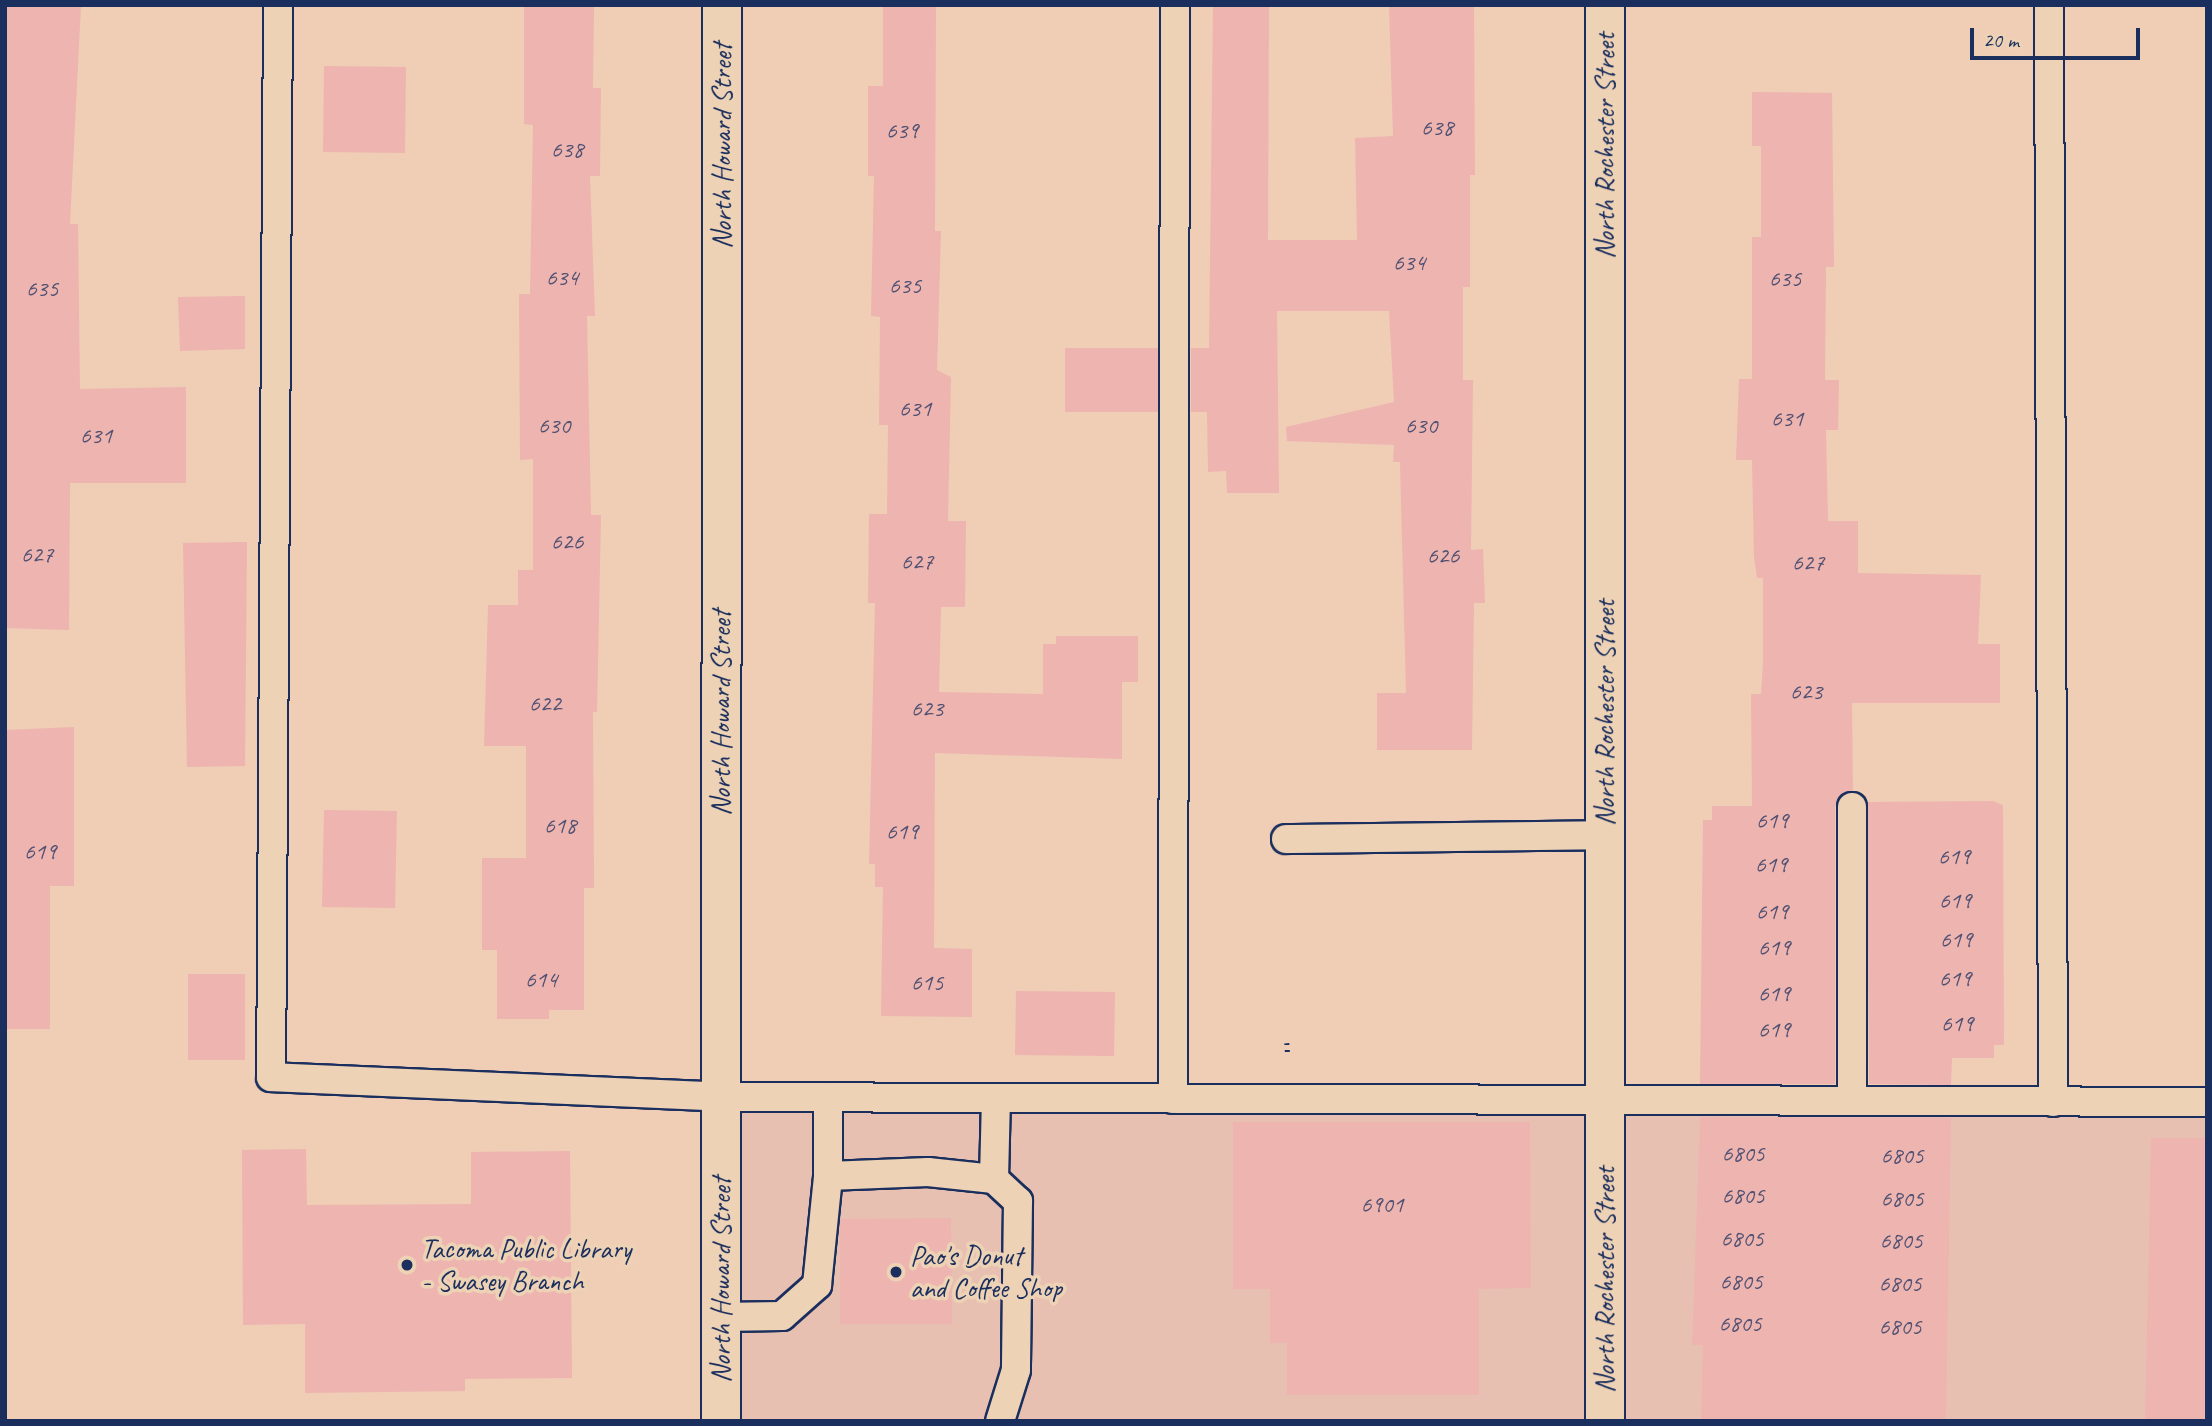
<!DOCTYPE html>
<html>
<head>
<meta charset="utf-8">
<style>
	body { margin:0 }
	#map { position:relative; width:2212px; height:1426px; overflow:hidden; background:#f0cdb5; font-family:Caveat,sans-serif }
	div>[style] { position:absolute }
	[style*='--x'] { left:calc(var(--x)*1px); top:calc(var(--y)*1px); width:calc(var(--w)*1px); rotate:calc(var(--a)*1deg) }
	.built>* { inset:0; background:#e7c0b1 }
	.building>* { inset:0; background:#edb4b0 }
	.path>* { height:4.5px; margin-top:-2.25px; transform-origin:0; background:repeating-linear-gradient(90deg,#1b2f5e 0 2px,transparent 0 7px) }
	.roads { filter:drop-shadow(2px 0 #1b2f5e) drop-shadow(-2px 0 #1b2f5e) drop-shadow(0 2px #1b2f5e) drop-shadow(0 -2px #1b2f5e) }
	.lane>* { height:28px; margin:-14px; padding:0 14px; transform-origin:14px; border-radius:14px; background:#eed2b5 }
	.street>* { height:38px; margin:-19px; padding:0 19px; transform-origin:19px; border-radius:19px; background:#eed2b5 }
	.dots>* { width:19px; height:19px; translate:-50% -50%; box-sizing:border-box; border:4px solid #eed2b5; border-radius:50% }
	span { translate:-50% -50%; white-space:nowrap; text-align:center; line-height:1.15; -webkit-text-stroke:7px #eed2b5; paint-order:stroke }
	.number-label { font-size:24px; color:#505072 }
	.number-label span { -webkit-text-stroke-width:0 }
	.street-label { font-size:28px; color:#1b2f5e }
	.poi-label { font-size:28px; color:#1b2f5e }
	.left { translate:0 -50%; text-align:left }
	.frame { position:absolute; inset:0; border:7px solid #1b2f5e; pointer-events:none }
	.scale { position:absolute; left:1970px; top:28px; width:170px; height:32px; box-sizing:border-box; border:4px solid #1b2f5e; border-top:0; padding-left:9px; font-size:21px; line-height:24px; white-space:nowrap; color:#1b2f5e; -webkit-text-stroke:5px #eed2b5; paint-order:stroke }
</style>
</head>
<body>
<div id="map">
	<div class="built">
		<i style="clip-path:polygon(721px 1097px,2207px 1102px,2207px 1421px,721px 1421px)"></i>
	</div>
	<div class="building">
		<i style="clip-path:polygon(5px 5px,81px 5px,70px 224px,78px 224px,80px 389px,186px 387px,186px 483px,70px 483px,69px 630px,5px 628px)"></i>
		<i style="clip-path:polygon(524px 5px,594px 5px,593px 88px,601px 88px,600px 176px,590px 176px,595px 316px,587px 316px,591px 515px,601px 515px,597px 712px,593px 712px,594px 888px,584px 888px,584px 1010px,549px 1010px,549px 1019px,497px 1019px,497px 950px,482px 950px,482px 858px,526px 858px,526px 746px,484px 746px,488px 605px,518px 605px,518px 570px,533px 570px,533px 459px,520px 460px,519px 294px,530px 294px,533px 125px,524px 124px)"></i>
		<i style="clip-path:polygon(883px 5px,936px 5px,935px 231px,941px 231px,937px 370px,951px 377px,948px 521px,966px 521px,965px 607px,941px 607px,939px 692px,1043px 694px,1043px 644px,1056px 644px,1056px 636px,1138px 636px,1138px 682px,1122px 682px,1122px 759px,935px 753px,934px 948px,972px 949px,972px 1017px,881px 1016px,883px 887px,875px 887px,875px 864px,869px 864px,875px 603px,868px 603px,869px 514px,887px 514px,888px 425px,879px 425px,880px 317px,871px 316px,874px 176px,868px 176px,868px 86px,883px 86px)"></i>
		<i style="clip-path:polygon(1213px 5px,1269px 5px,1268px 240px,1357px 240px,1355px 138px,1393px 136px,1389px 5px,1474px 5px,1475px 175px,1470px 175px,1470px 287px,1463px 287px,1463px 380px,1473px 380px,1471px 550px,1483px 549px,1485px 603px,1474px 603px,1472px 750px,1377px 750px,1377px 693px,1406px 693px,1400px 462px,1393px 462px,1394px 445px,1287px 441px,1286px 427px,1394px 402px,1389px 311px,1277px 311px,1279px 493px,1227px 493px,1226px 471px,1208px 472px,1207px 412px,1191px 412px,1191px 348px,1209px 348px)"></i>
		<i style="clip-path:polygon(324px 66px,406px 67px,405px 153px,323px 152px)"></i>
		<i style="clip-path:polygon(1752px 92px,1832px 93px,1834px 267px,1826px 267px,1825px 380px,1839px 380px,1838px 430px,1826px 430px,1828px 521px,1858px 521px,1858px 573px,1981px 575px,1978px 644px,2000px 644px,2000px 703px,1852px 703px,1853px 791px,1843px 793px,1835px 807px,1835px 1084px,1700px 1084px,1703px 820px,1712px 820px,1712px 806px,1752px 806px,1751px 694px,1761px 694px,1763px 663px,1763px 578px,1757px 578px,1754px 557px,1752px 460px,1736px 460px,1739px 379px,1752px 379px,1752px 237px,1761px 237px,1761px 146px,1752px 146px)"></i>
		<i style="clip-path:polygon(245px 296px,245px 349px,180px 351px,178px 297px)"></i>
		<i style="clip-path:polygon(1065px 348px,1158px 348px,1158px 412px,1065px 412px)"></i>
		<i style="clip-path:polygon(247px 542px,245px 766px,187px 767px,183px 543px)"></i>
		<i style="clip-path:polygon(74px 727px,74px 886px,50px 886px,50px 1029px,5px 1029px,5px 730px)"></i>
		<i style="clip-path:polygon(1993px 801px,2003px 805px,2004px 1045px,1994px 1045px,1994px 1058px,1952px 1058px,1951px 1085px,1869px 1084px,1867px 802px)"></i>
		<i style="clip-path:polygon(324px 810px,397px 811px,395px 908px,322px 907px)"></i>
		<i style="clip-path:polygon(188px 974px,245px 974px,245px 1060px,188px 1060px)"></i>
		<i style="clip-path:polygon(1016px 991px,1115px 992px,1114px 1056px,1015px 1055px)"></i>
		<i style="clip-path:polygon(1700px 1117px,1951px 1118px,1946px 1421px,1701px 1421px,1703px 1345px,1692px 1345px)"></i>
		<i style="clip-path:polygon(1233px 1122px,1530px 1122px,1531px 1288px,1479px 1289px,1479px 1395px,1287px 1395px,1287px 1343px,1270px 1343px,1270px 1289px,1233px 1289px)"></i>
		<i style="clip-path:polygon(2151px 1138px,2207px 1138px,2207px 1421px,2145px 1421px)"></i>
		<i style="clip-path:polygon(306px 1149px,307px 1205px,471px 1204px,471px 1152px,570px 1151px,572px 1378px,465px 1379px,465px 1391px,305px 1393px,305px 1324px,243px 1325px,242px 1150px)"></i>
		<i style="clip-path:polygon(951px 1218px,952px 1324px,840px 1324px,840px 1219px)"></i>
	</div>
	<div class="path">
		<i style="--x:1287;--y:1043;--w:13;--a:86"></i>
	</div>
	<div class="roads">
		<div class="lane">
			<i style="--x:278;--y:5;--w:1072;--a:90.37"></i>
			<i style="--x:271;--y:1077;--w:450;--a:2.5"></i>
			<i style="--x:721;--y:1097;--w:1486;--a:0.19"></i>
			<i style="--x:2049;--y:5;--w:1097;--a:89.79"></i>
			<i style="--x:1852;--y:807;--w:294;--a:90"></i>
			<i style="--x:1286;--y:839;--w:319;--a:-0.7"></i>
			<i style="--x:1173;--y:1099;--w:1094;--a:-89.9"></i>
			<i style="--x:828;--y:1176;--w:100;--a:-2.3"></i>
			<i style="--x:928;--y:1172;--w:66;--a:6.1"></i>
			<i style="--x:994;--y:1179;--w:33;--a:43"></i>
			<i style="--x:1018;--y:1201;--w:169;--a:90.7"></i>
			<i style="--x:1016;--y:1370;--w:53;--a:107.4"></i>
			<i style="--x:994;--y:1179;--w:81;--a:-88.6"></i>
			<i style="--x:721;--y:1317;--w:61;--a:-0.9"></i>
			<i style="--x:782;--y:1316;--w:47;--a:-41.5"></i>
			<i style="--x:817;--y:1285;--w:110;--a:-84.2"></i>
			<i style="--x:828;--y:1176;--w:78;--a:-90"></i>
		</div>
		<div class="street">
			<i style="--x:721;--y:1421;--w:1416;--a:-89.96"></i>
			<i style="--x:1605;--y:1421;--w:1416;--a:-90"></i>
		</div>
	</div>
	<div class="dots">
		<i style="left:407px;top:1265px;background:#1b2f5e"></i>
		<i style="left:896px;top:1272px;background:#1b2f5e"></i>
	</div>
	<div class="number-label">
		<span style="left:1437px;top:128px">638</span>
		<span style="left:902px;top:131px">639</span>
		<span style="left:567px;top:150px">638</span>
		<span style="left:1409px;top:263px">634</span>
		<span style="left:562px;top:278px">634</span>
		<span style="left:1785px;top:279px">635</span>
		<span style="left:905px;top:286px">635</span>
		<span style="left:42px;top:289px">635</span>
		<span style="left:915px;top:409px">631</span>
		<span style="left:1787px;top:419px">631</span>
		<span style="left:554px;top:426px">630</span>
		<span style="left:1421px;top:426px">630</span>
		<span style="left:96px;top:436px">631</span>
		<span style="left:567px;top:542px">626</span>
		<span style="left:37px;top:555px">627</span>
		<span style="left:1443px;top:556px">626</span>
		<span style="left:917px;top:562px">627</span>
		<span style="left:1808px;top:563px">627</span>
		<span style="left:1806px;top:692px">623</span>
		<span style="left:545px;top:704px">622</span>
		<span style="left:927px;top:709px">623</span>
		<span style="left:1772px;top:821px">619</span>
		<span style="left:560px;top:826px">618</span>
		<span style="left:902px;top:832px">619</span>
		<span style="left:40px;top:852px">619</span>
		<span style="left:1954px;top:857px">619</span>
		<span style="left:1771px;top:865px">619</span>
		<span style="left:1955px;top:901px">619</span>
		<span style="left:1772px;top:912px">619</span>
		<span style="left:1956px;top:940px">619</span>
		<span style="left:1774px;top:948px">619</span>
		<span style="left:1955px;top:979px">619</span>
		<span style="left:541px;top:980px">614</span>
		<span style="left:927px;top:983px">615</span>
		<span style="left:1774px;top:994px">619</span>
		<span style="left:1957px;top:1024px">619</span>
		<span style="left:1774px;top:1030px">619</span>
		<span style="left:1743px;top:1154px">6805</span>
		<span style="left:1902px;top:1156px">6805</span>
		<span style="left:1743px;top:1196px">6805</span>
		<span style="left:1902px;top:1199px">6805</span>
		<span style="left:1382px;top:1205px">6901</span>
		<span style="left:1742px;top:1239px">6805</span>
		<span style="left:1901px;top:1241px">6805</span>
		<span style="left:1741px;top:1282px">6805</span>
		<span style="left:1900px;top:1284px">6805</span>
		<span style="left:1740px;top:1324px">6805</span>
		<span style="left:1900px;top:1327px">6805</span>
	</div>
	<div class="street-label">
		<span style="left:722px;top:146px;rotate:-90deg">North Howard Street</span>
		<span style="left:1605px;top:146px;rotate:-90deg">North Rochester Street</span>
		<span style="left:721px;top:713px;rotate:-90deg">North Howard Street</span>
		<span style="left:1605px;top:713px;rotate:-90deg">North Rochester Street</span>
		<span style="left:721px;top:1280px;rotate:-90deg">North Howard Street</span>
		<span style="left:1605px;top:1280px;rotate:-90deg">North Rochester Street</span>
	</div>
	<div class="poi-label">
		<span class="left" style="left:421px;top:1265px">Tacoma Public Library<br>- Swasey Branch</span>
		<span class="left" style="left:910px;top:1272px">Pao's Donut<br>and Coffee Shop</span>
	</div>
	<div class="frame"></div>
	<div class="scale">20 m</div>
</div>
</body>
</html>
